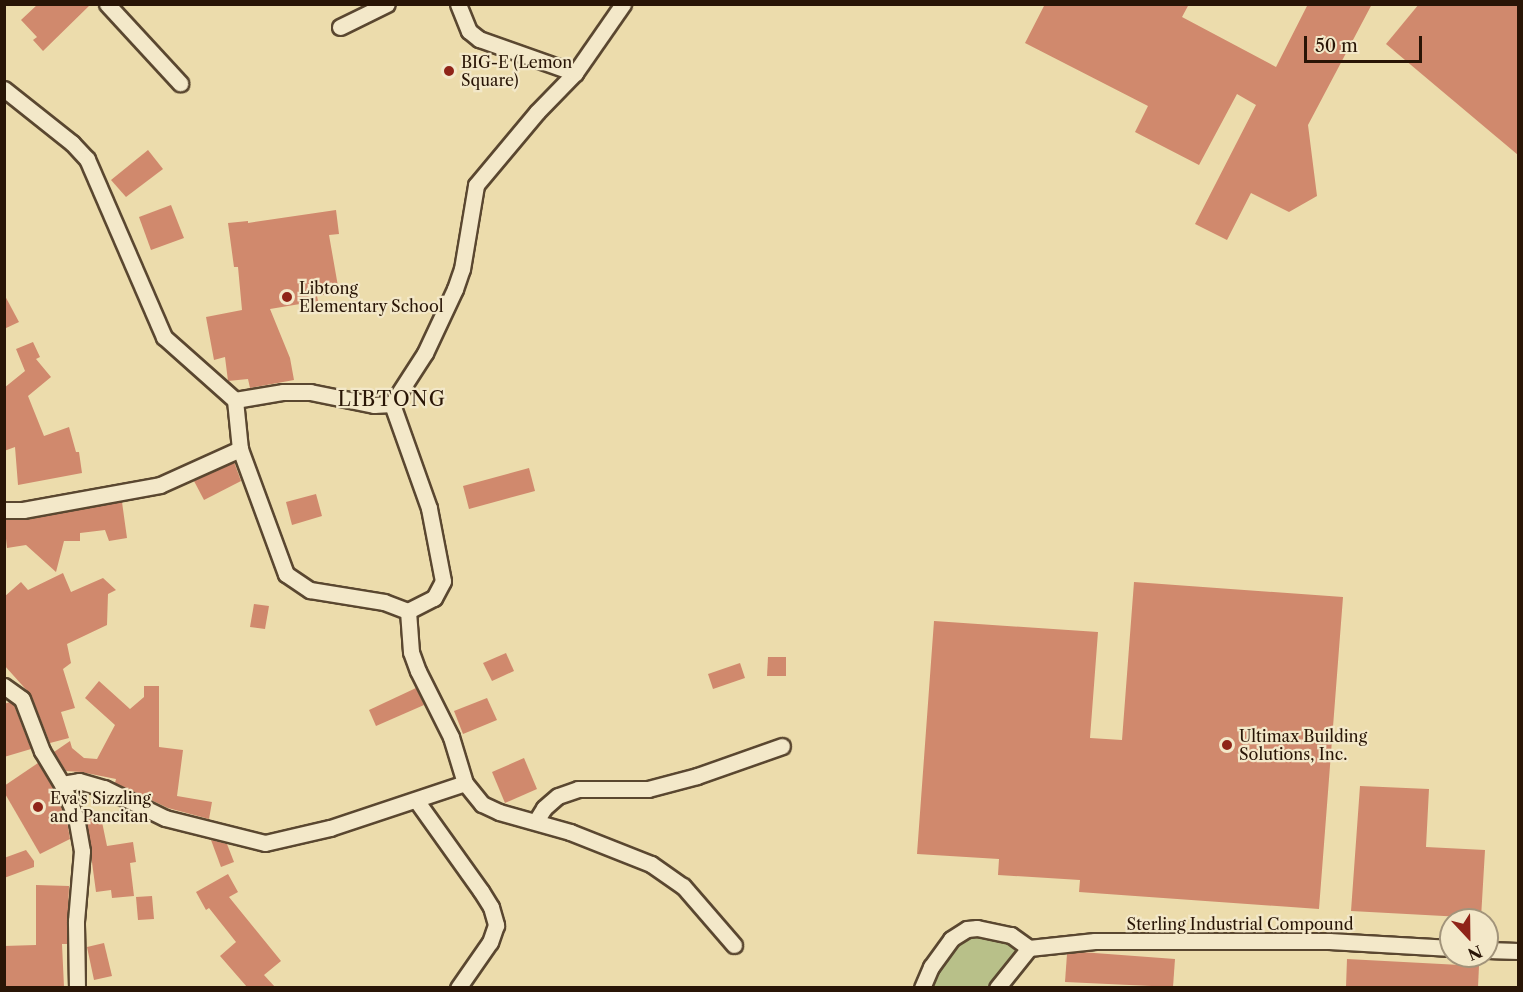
<!DOCTYPE html>
<html>
<head>
<meta charset="utf-8">
<style>
	body { margin:0 }
	#map { position:relative; width:1523px; height:992px; overflow:hidden; background:#ecdcac; font-family:"Libre Caslon Text",serif }
	div>[style] { position:absolute }
	[style*='--x'] { left:calc(var(--x)*1px); top:calc(var(--y)*1px); width:calc(var(--w)*1px); rotate:calc(var(--a)*1deg) }
	.green>* { inset:0; background:#b8c089 }
	.building>* { inset:0; background:#d0896d }
	.roads { filter:drop-shadow(2px 0 #5a4730) drop-shadow(-2px 0 #5a4730) drop-shadow(0 2px #5a4730) drop-shadow(0 -2px #5a4730) }
	.street>* { height:15px; margin:-7.5px; padding:0 7.5px; transform-origin:7.5px; border-radius:7.5px; background:#f3e8c9 }
	.dots>* { width:16px; height:16px; translate:-50% -50%; box-sizing:border-box; border:3px solid #f3e8c9; border-radius:50% }
	span { translate:-50% -50%; white-space:nowrap; text-align:center; line-height:1.15; -webkit-text-stroke:4.5px #f3e8c9; paint-order:stroke }
	.poi-label { font-size:16px; color:#291506 }
	.left { translate:0 -50%; text-align:left }
	.street-label { font-size:16px; color:#291506 }
	.quarter-label { font-size:20px; color:#291506; letter-spacing:1.5px }
	.frame { position:absolute; inset:0; border:6px solid #291506; pointer-events:none }
	.north { position:absolute; left:1439px; top:908px; width:60px; height:60px; box-sizing:border-box; background:#f3e8c9; border:2px solid #a2947b; border-radius:50%; rotate:158deg; font-size:16px; font-weight:700; line-height:24px; text-align:center; color:#291506 }
	.north::after { content:''; display:block; margin:auto; width:21px; height:27px; background:#8f2418; clip-path:polygon(50% 0,100% 100%,50% 72%,0 100%) }
	.scale { position:absolute; left:1304px; top:36px; width:118px; height:27px; box-sizing:border-box; border:3px solid #291506; border-top:0; padding-left:8px; font-size:18px; line-height:21px; white-space:nowrap; color:#291506; -webkit-text-stroke:4px #f3e8c9; paint-order:stroke }
</style>
</head>
<body>
<div id="map">
	<div class="green">
		<i style="clip-path:polygon(967px 929px,1029px 948px,997px 987px,922px 988px)"></i>
	</div>
	<div class="building">
		<i style="clip-path:polygon(38px 4px,91px 4px,43px 51px,33px 40px,37px 37px,21px 20px)"></i>
		<i style="clip-path:polygon(1045px 4px,1189px 4px,1182px 17px,1276px 67px,1308px 4px,1372px 4px,1308px 125px,1317px 196px,1289px 212px,1251px 193px,1227px 240px,1195px 224px,1256px 105px,1237px 94px,1199px 165px,1135px 132px,1148px 106px,1025px 43px)"></i>
		<i style="clip-path:polygon(1419px 4px,1518px 4px,1518px 155px,1386px 44px)"></i>
		<i style="clip-path:polygon(148px 150px,163px 169px,126px 197px,111px 180px)"></i>
		<i style="clip-path:polygon(171px 205px,184px 238px,151px 250px,139px 217px)"></i>
		<i style="clip-path:polygon(336px 210px,339px 234px,329px 235px,339px 292px,317px 296px,318px 301px,270px 309px,290px 358px,294px 380px,250px 388px,248px 379px,228px 381px,225px 357px,214px 360px,206px 317px,242px 310px,238px 267px,234px 267px,228px 223px,248px 221px,248px 223px)"></i>
		<i style="clip-path:polygon(4px 294px,19px 322px,4px 329px)"></i>
		<i style="clip-path:polygon(33px 342px,40px 357px,36px 359px,51px 377px,28px 396px,44px 436px,69px 427px,76px 452px,79px 452px,82px 473px,18px 485px,15px 447px,4px 451px,4px 388px,25px 371px,16px 349px)"></i>
		<i style="clip-path:polygon(234px 462px,241px 481px,204px 500px,194px 481px)"></i>
		<i style="clip-path:polygon(529px 468px,535px 491px,469px 509px,463px 486px)"></i>
		<i style="clip-path:polygon(316px 494px,322px 516px,292px 525px,286px 502px)"></i>
		<i style="clip-path:polygon(122px 502px,127px 538px,109px 541px,105px 530px,80px 533px,80px 541px,64px 541px,56px 572px,26px 545px,7px 548px,4px 520px,25px 520px)"></i>
		<i style="clip-path:polygon(63px 573px,71px 592px,103px 578px,116px 590px,108px 594px,107px 625px,67px 644px,71px 663px,63px 669px,75px 708px,61px 712px,69px 738px,50px 743px,31px 695px,4px 665px,4px 597px,21px 582px,28px 590px)"></i>
		<i style="clip-path:polygon(1134px 582px,1343px 597px,1319px 909px,1079px 892px,1080px 880px,998px 875px,999px 859px,917px 854px,934px 621px,1098px 632px,1090px 738px,1122px 740px)"></i>
		<i style="clip-path:polygon(254px 604px,269px 606px,265px 629px,250px 627px)"></i>
		<i style="clip-path:polygon(506px 653px,514px 671px,492px 681px,483px 663px)"></i>
		<i style="clip-path:polygon(768px 657px,786px 657px,786px 676px,767px 676px)"></i>
		<i style="clip-path:polygon(740px 663px,745px 678px,713px 689px,708px 674px)"></i>
		<i style="clip-path:polygon(99px 681px,130px 709px,144px 697px,144px 686px,159px 686px,159px 747px,183px 750px,177px 796px,212px 802px,209px 819px,168px 808px,115px 783px,116px 779px,81px 772px,66px 771px,54px 752px,70px 741px,72px 748px,84px 758px,97px 759px,115px 725px,85px 698px)"></i>
		<i style="clip-path:polygon(416px 688px,424px 705px,376px 726px,369px 710px)"></i>
		<i style="clip-path:polygon(487px 698px,497px 720px,463px 734px,454px 711px)"></i>
		<i style="clip-path:polygon(10px 702px,14px 705px,31px 749px,4px 757px,4px 704px)"></i>
		<i style="clip-path:polygon(524px 758px,537px 789px,505px 803px,492px 772px)"></i>
		<i style="clip-path:polygon(38px 763px,53px 788px,67px 821px,70px 839px,40px 854px,4px 792px,4px 786px)"></i>
		<i style="clip-path:polygon(1360px 786px,1429px 789px,1426px 847px,1485px 850px,1481px 918px,1351px 911px)"></i>
		<i style="clip-path:polygon(86px 818px,109px 819px,102px 822px,107px 846px,133px 842px,136px 862px,130px 863px,134px 896px,112px 898px,111px 890px,96px 892px)"></i>
		<i style="clip-path:polygon(211px 840px,227px 844px,234px 862px,221px 867px)"></i>
		<i style="clip-path:polygon(26px 850px,34px 861px,34px 867px,4px 878px,4px 858px)"></i>
		<i style="clip-path:polygon(228px 874px,238px 892px,229px 897px,281px 961px,264px 975px,275px 987px,247px 987px,220px 956px,236px 942px,209px 908px,206px 910px,196px 892px)"></i>
		<i style="clip-path:polygon(36px 885px,69px 886px,67px 944px,62px 944px,64px 987px,4px 987px,4px 946px,36px 945px)"></i>
		<i style="clip-path:polygon(152px 896px,154px 919px,138px 920px,136px 897px)"></i>
		<i style="clip-path:polygon(104px 943px,112px 976px,94px 980px,87px 947px)"></i>
		<i style="clip-path:polygon(1081px 952px,1175px 959px,1173px 987px,1065px 982px,1067px 954px)"></i>
		<i style="clip-path:polygon(1347px 959px,1479px 966px,1478px 987px,1346px 987px)"></i>
	</div>
	<div class="roads">
		<div class="street">
			<i style="--x:107;--y:4;--w:108;--a:47.3"></i>
			<i style="--x:458;--y:4;--w:29;--a:68"></i>
			<i style="--x:469;--y:31;--w:13;--a:39"></i>
			<i style="--x:479;--y:39;--w:102;--a:19.5"></i>
			<i style="--x:340;--y:27;--w:52;--a:-26.1"></i>
			<i style="--x:4;--y:89;--w:87;--a:38.5"></i>
			<i style="--x:72;--y:143;--w:22;--a:47"></i>
			<i style="--x:87;--y:159;--w:194;--a:66.6"></i>
			<i style="--x:164;--y:337;--w:95;--a:41.6"></i>
			<i style="--x:235;--y:400;--w:49;--a:84.2"></i>
			<i style="--x:240;--y:449;--w:133;--a:69.8"></i>
			<i style="--x:286;--y:574;--w:29;--a:34"></i>
			<i style="--x:310;--y:590;--w:75;--a:9.2"></i>
			<i style="--x:384;--y:602;--w:26;--a:21"></i>
			<i style="--x:408;--y:611;--w:29;--a:-27"></i>
			<i style="--x:434;--y:598;--w:19;--a:-62"></i>
			<i style="--x:443;--y:581;--w:74;--a:-100.9"></i>
			<i style="--x:429;--y:508;--w:110;--a:-109.6"></i>
			<i style="--x:235;--y:400;--w:49;--a:-9.5"></i>
			<i style="--x:283;--y:392;--w:27;--a:0"></i>
			<i style="--x:310;--y:392;--w:65;--a:11.5"></i>
			<i style="--x:374;--y:405;--w:18;--a:-3"></i>
			<i style="--x:392;--y:404;--w:61;--a:-57.1"></i>
			<i style="--x:425;--y:353;--w:71;--a:-64.9"></i>
			<i style="--x:455;--y:289;--w:21;--a:-71"></i>
			<i style="--x:462;--y:269;--w:85;--a:-80.5"></i>
			<i style="--x:476;--y:185;--w:95;--a:-50.1"></i>
			<i style="--x:537;--y:112;--w:54;--a:-45.7"></i>
			<i style="--x:575;--y:73;--w:84;--a:-55.2"></i>
			<i style="--x:4;--y:510;--w:19;--a:0"></i>
			<i style="--x:23;--y:510;--w:139;--a:-10.3"></i>
			<i style="--x:160;--y:485;--w:88;--a:-24.2"></i>
			<i style="--x:408;--y:611;--w:41;--a:85.8"></i>
			<i style="--x:411;--y:652;--w:20;--a:70"></i>
			<i style="--x:418;--y:671;--w:74;--a:63.4"></i>
			<i style="--x:451;--y:737;--w:48;--a:73.1"></i>
			<i style="--x:465;--y:783;--w:27;--a:51"></i>
			<i style="--x:482;--y:804;--w:19;--a:25"></i>
			<i style="--x:499;--y:812;--w:74;--a:15.7"></i>
			<i style="--x:570;--y:832;--w:87;--a:21.6"></i>
			<i style="--x:651;--y:864;--w:39;--a:35"></i>
			<i style="--x:683;--y:886;--w:78;--a:49.2"></i>
			<i style="--x:4;--y:686;--w:22;--a:36"></i>
			<i style="--x:22;--y:699;--w:56;--a:69"></i>
			<i style="--x:42;--y:751;--w:39;--a:59"></i>
			<i style="--x:416;--y:800;--w:112;--a:54.5"></i>
			<i style="--x:481;--y:891;--w:19;--a:58"></i>
			<i style="--x:491;--y:907;--w:19;--a:74"></i>
			<i style="--x:496;--y:925;--w:18;--a:109"></i>
			<i style="--x:490;--y:942;--w:56;--a:124.8"></i>
			<i style="--x:536;--y:821;--w:15;--a:-58"></i>
			<i style="--x:544;--y:808;--w:18;--a:-41"></i>
			<i style="--x:558;--y:796;--w:21;--a:-19"></i>
			<i style="--x:578;--y:789;--w:70;--a:0"></i>
			<i style="--x:648;--y:789;--w:51;--a:-14.9"></i>
			<i style="--x:697;--y:776;--w:90;--a:-19.4"></i>
			<i style="--x:1029;--y:948;--w:66;--a:-6.1"></i>
			<i style="--x:1095;--y:941;--w:234;--a:0"></i>
			<i style="--x:1329;--y:941;--w:122;--a:3.3"></i>
			<i style="--x:1487;--y:950;--w:31;--a:2"></i>
			<i style="--x:77;--y:988;--w:67;--a:-90.9"></i>
			<i style="--x:76;--y:921;--w:70;--a:-85.1"></i>
			<i style="--x:82;--y:851;--w:34;--a:-100"></i>
			<i style="--x:76;--y:818;--w:37;--a:-112"></i>
			<i style="--x:62;--y:784;--w:17;--a:-10"></i>
			<i style="--x:79;--y:781;--w:26;--a:16"></i>
			<i style="--x:104;--y:788;--w:68;--a:26.2"></i>
			<i style="--x:165;--y:818;--w:103;--a:14"></i>
			<i style="--x:265;--y:843;--w:67;--a:-13"></i>
			<i style="--x:330;--y:828;--w:142;--a:-18.4"></i>
			<i style="--x:922;--y:988;--w:23;--a:-67"></i>
			<i style="--x:931;--y:967;--w:34;--a:-54"></i>
			<i style="--x:951;--y:939;--w:19;--a:-32"></i>
			<i style="--x:967;--y:929;--w:10;--a:-6"></i>
			<i style="--x:977;--y:928;--w:35;--a:12"></i>
			<i style="--x:1011;--y:935;--w:22;--a:36"></i>
			<i style="--x:997;--y:988;--w:51;--a:-51.3"></i>
		</div>
	</div>
	<div class="dots">
		<i style="left:449px;top:71px;background:#8f2418"></i>
		<i style="left:287px;top:297px;background:#8f2418"></i>
		<i style="left:1227px;top:745px;background:#8f2418"></i>
		<i style="left:38px;top:807px;background:#8f2418"></i>
	</div>
	<div class="poi-label">
		<span class="left" style="left:461px;top:71px">BIG-E (Lemon<br>Square)</span>
		<span class="left" style="left:299px;top:297px">Libtong<br>Elementary School</span>
		<span class="left" style="left:1239px;top:745px">Ultimax Building<br>Solutions, Inc.</span>
		<span class="left" style="left:50px;top:807px">Eva's Sizzling<br>and Pancitan</span>
	</div>
	<div class="street-label">
		<span style="left:1240px;top:924px">Sterling Industrial Compound</span>
	</div>
	<div class="quarter-label">
		<span style="left:392px;top:399px">LIBTONG</span>
	</div>
	<div class="frame"></div>
	<div class="north">N</div>
	<div class="scale">50 m</div>
</div>
</body>
</html>
